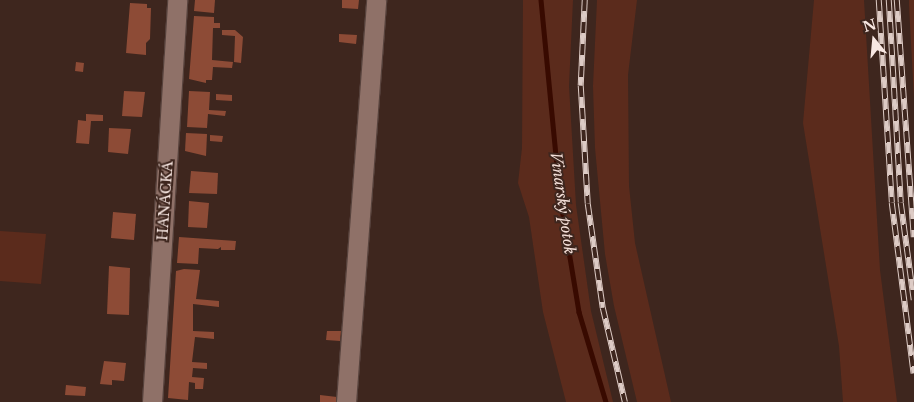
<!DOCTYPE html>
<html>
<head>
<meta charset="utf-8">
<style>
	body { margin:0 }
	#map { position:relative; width:914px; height:402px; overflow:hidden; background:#3e261e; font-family:"Libre Baskerville",serif }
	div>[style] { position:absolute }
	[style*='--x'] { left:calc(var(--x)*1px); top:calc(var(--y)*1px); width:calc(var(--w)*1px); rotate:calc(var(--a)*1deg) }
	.green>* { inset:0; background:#5b2b1c }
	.stream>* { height:4.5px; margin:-2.25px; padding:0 2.25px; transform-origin:2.25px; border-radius:2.25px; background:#380a00 }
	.building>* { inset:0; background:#8d4b36 }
	.roads { filter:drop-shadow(1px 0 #57423c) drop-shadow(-1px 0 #57423c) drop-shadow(0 1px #57423c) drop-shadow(0 -1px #57423c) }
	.minor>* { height:19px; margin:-9.5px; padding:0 9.5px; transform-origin:9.5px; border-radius:9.5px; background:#8f7168 }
	.rail>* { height:5.5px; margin-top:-2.75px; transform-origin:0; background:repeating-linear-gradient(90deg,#3e261e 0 11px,#ddcbc5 0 22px); box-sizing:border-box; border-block:1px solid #ddcbc5 }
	span { translate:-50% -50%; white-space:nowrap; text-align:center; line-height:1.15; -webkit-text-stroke:4px #3e261e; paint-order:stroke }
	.street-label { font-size:14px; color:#f8e7e2 }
	.water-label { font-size:15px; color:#f4dfd8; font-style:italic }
	.north { position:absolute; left:849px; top:15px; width:50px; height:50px; -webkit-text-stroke:4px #3e261e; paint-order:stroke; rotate:343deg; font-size:14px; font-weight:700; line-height:20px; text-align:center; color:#f8e7e2 }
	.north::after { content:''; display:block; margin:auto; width:18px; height:22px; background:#f8e7e2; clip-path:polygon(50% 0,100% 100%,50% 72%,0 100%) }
</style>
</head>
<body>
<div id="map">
	<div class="green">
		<i style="clip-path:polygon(523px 0,573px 0,569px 86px,576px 205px,591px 311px,613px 402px,566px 402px,543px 312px,529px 217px,518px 183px,522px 148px)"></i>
		<i style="clip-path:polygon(597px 0,637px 0,628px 75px,629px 186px,635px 243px,671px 402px,637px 402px,614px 306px,605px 254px,595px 148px,593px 86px)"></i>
		<i style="clip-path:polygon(814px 0,864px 0,880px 270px,897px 402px,843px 402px,839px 346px,803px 123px)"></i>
		<i style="clip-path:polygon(909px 0,914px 0,914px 98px,909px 6px)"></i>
		<i style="clip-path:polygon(0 231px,46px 234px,41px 284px,0 281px)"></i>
	</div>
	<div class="stream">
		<i style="--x:541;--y:0;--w:198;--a:84.5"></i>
		<i style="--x:560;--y:197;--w:117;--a:80.6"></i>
		<i style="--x:579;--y:312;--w:94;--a:73.3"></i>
	</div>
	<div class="building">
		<i style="clip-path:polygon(195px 0,215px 0,214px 13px,194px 11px)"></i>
		<i style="clip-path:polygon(342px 0,359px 0,358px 9px,342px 8px)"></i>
		<i style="clip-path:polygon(130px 3px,147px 4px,147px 8px,151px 8px,150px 39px,146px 43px,146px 55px,126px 53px)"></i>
		<i style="clip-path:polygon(194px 16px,214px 17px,214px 23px,220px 23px,220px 28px,213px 28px,212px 60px,233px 62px,232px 68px,213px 67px,212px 80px,206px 80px,206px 83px,189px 79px)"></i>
		<i style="clip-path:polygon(222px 30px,235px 30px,243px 37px,241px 63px,234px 62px,235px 36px,222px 35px)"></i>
		<i style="clip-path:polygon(339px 34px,357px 35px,356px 44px,339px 42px)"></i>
		<i style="clip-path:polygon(76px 62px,84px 63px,83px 72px,75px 71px)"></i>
		<i style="clip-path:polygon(124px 91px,145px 92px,142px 117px,122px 116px)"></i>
		<i style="clip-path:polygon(189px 91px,210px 92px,209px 110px,226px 111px,225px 116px,208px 114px,207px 128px,187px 127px)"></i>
		<i style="clip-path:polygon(216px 94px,232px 95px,232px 101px,216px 100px)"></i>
		<i style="clip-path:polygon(86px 114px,103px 115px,103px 121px,91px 121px,89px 144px,76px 143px,78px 120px,86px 121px)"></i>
		<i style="clip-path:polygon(109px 128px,131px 129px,128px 154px,108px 152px)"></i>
		<i style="clip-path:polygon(186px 133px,207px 134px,206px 156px,185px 151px)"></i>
		<i style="clip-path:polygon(210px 135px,223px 136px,222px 142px,210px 141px)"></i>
		<i style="clip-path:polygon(191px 171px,218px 173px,217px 194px,189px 193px)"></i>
		<i style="clip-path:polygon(189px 201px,209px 203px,207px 228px,188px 227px)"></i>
		<i style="clip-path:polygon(113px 212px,136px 214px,134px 240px,111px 238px)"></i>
		<i style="clip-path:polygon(179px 237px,236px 241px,235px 250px,221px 250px,221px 247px,218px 249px,199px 248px,198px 264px,177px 263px)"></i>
		<i style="clip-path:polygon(109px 266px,130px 268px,129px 315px,107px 314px)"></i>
		<i style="clip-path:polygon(184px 269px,200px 270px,196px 299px,219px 301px,219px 307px,193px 304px,193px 331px,214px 332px,214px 339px,195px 337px,192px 362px,207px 363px,207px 369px,193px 368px,192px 377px,204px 378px,203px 389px,195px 389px,195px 383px,189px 382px,188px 400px,168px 398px,176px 271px)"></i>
		<i style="clip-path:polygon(327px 331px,341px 331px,340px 341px,326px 340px)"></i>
		<i style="clip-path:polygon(104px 361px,126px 363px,124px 381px,112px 380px,112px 385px,100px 384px)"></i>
		<i style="clip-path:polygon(66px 385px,86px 387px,85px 396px,65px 395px)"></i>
		<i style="clip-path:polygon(320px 395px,337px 397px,336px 402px,320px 402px)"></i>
	</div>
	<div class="roads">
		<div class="minor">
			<i style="--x:152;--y:402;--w:403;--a:-86.4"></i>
			<i style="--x:346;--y:402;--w:403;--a:-85.7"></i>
		</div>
	</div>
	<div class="rail">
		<i style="--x:585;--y:0;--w:86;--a:92.7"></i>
		<i style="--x:581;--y:86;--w:118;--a:86.6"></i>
		<i style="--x:588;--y:204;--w:105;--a:81.8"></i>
		<i style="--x:603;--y:308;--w:97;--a:76.8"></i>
		<i style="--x:879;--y:0;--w:203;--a:86.3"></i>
		<i style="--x:892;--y:203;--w:172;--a:82.7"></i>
		<i style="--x:889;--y:0;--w:203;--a:86.6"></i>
		<i style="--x:901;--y:203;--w:98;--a:82.4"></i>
		<i style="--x:897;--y:0;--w:238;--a:85.9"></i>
	</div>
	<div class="street-label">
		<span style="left:165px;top:201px;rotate:-86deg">HANÁCKÁ</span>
	</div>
	<div class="water-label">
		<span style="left:563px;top:203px;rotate:82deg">Vinarský potok</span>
	</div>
	<div class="north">N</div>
</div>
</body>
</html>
